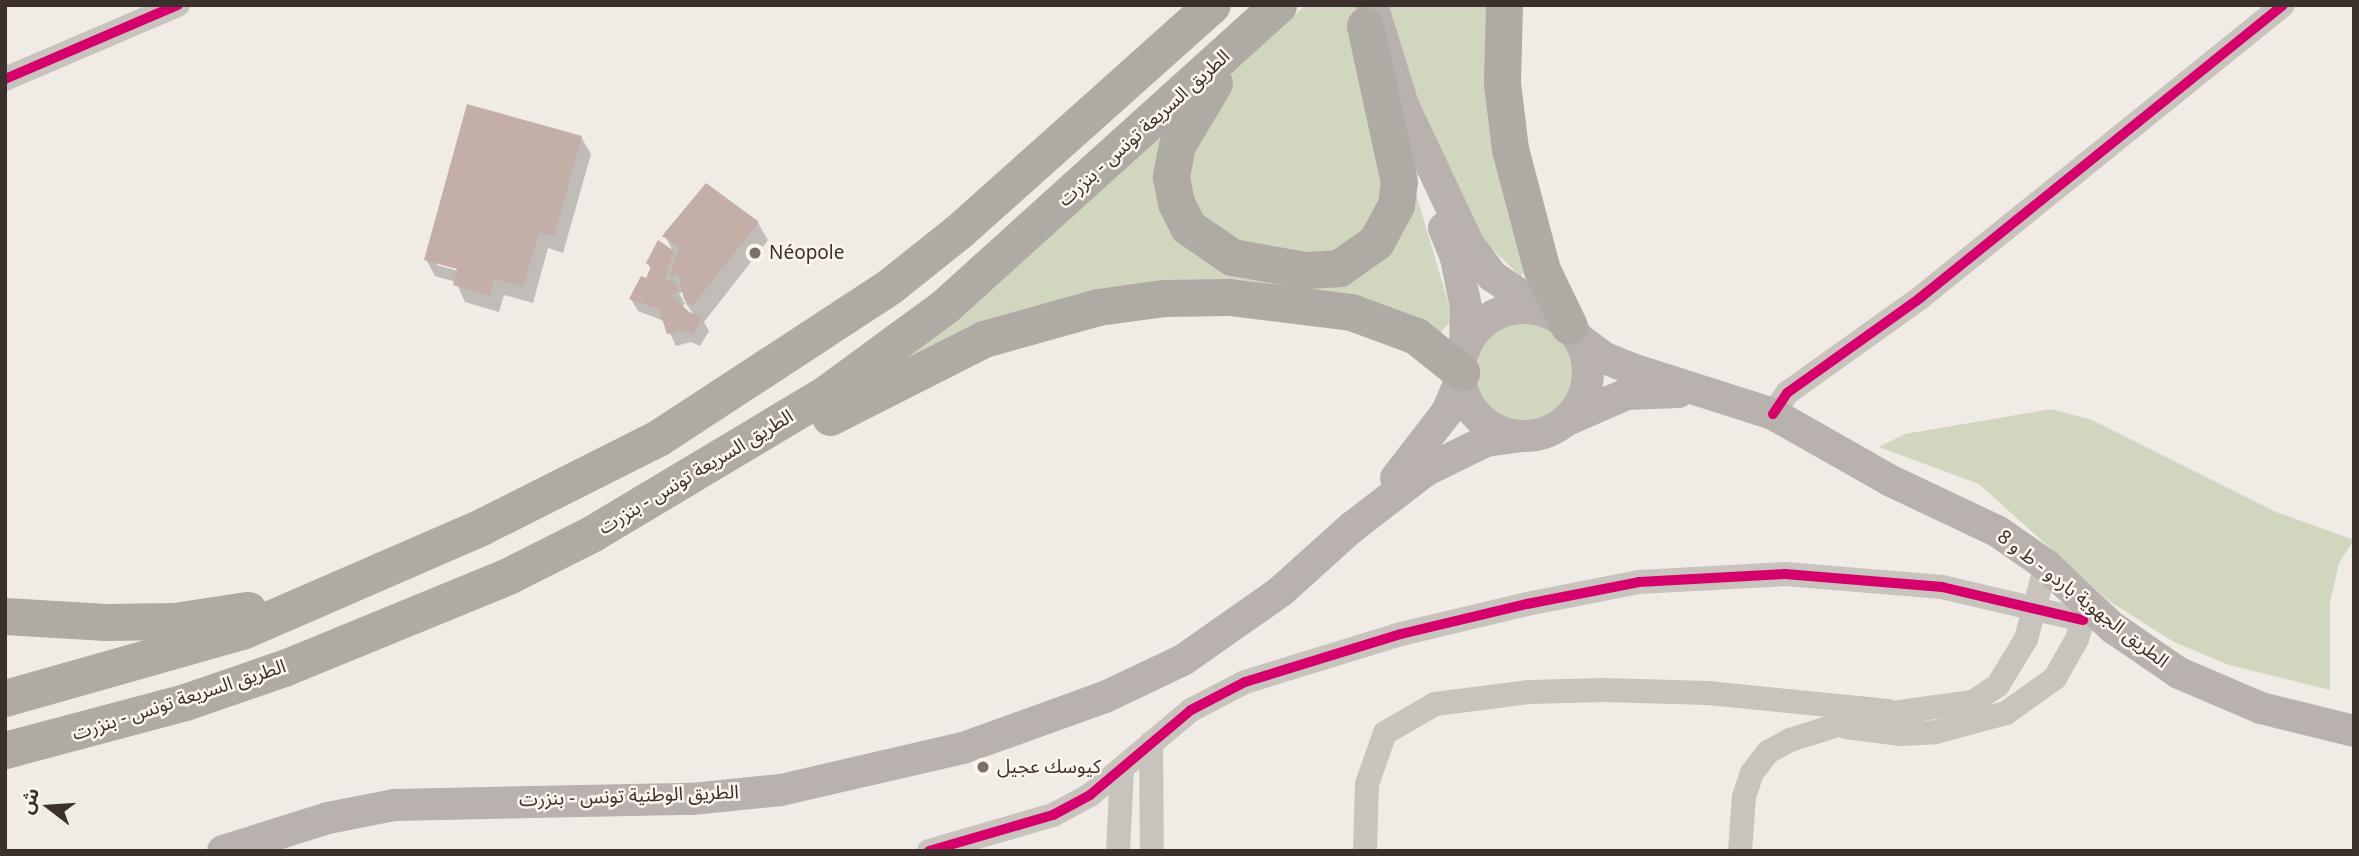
<!DOCTYPE html>
<html>
<head>
<meta charset="utf-8">
<style>
	body { margin:0 }
	#map { position:relative; width:2359px; height:856px; overflow:hidden; background:#f0ebe5; font-family:"Noto Sans","Noto Sans Arabic",sans-serif }
	div>[style] { position:absolute }
	[style*='--x'] { left:calc(var(--x)*1px); top:calc(var(--y)*1px); width:calc(var(--w)*1px); rotate:calc(var(--a)*1deg) }
	.green>* { inset:0; background:#d1d6bf }
	.round { border-radius:50% }
	.shadow>* { inset:0; background:#0003 }
	.building>* { inset:0; background:#c3afa7 }
	.minor>* { height:24px; margin:-12px; padding:0 12px; transform-origin:12px; border-radius:12px; background:#c9c3be }
	.major>* { height:32px; margin:-16px; padding:0 16px; transform-origin:16px; border-radius:16px; background:#b8b1ad }
	.major>.ring { margin:-16px; padding:0; box-sizing:content-box; background:none; border:32px solid #b8b1ad; border-radius:50% }
	.highway>* { height:37px; margin:-18.5px; padding:0 18.5px; transform-origin:18.5px; border-radius:18.5px; background:#afaaa4 }
	.cycleway>* { height:10px; margin:-5px; padding:0 5px; transform-origin:5px; border-radius:5px; background:#d6006c }
	.dots>* { width:19px; height:19px; translate:-50% -50%; box-sizing:border-box; border:4px solid #fbf5ee; border-radius:50% }
	span { translate:-50% -50%; white-space:nowrap; text-align:center; line-height:1.15; -webkit-text-stroke:5px #fbf5ee; paint-order:stroke }
	.street-label { font-size:19px; color:#3b302b }
	.poi-label { font-size:19px; color:#3b302b }
	.left { translate:0 -50%; text-align:left }
	.frame { position:absolute; inset:0; border:7px solid #3b302b; pointer-events:none }
	.north { position:absolute; left:14px; top:772px; width:70px; height:70px; -webkit-text-stroke:5px #fbf5ee; paint-order:stroke; rotate:287deg; font-size:19px; font-weight:700; line-height:28px; text-align:center; color:#3b302b }
	.north::after { content:''; display:block; margin:auto; width:24px; height:32px; background:#3b302b; clip-path:polygon(50% 0,100% 100%,50% 72%,0 100%) }
</style>
</head>
<body>
<div id="map">
	<div class="green">
		<i style="clip-path:polygon(1306px 5px,1489px 5px,1531px 268px,1520px 276px,1479px 236px,1439px 158px,1412px 180px,1453px 319px,1440px 333px,1251px 290px,888px 368px)"></i>
		<i class="round" style="left:1475px;top:323px;width:98px;height:98px"></i>
		<i style="clip-path:polygon(2051px 409px,2092px 420px,2276px 512px,2354px 540px,2339px 563px,2330px 602px,2330px 690px,2229px 665px,2174px 642px,2109px 601px,1979px 484px,1879px 447px,1905px 434px)"></i>
	</div>
	<div class="shadow">
		<i style="clip-path:polygon(evenodd,581px 137px,591px 154px,563px 253px,548px 248px,533px 303px,504px 295px,499px 312px,465px 302px,456px 282px,435px 276px,426px 259px,581px 137px,437px 261px,466px 270px,465px 273px,437px 265px,437px 261px)"></i>
		<i style="clip-path:polygon(evenodd,758px 223px,768px 240px,704px 322px,709px 331px,700px 346px,691px 342px,676px 346px,664px 321px,638px 311px,631px 299px,646px 280px,651px 270px,648px 263px,659px 243px,674px 253px,665px 236px,758px 223px,684px 292px,686px 304px,695px 316px,681px 307px,685px 304px,679px 293px,684px 292px)"></i>
	</div>
	<div class="building">
		<i style="clip-path:polygon(467px 104px,582px 136px,554px 236px,539px 232px,523px 287px,494px 279px,490px 296px,453px 285px,457px 269px,424px 260px)"></i>
		<i style="clip-path:polygon(706px 183px,759px 222px,692px 306px,684px 299px,678px 274px,670px 276px,679px 247px,662px 236px)"></i>
		<i style="clip-path:polygon(658px 240px,674px 251px,665px 280px,674px 281px,679px 291px,672px 295px,689px 312px,702px 317px,693px 335px,683px 330px,667px 334px,659px 309px,629px 299px,641px 276px,646px 278px,651px 267px,646px 263px)"></i>
	</div>
	<div class="minor">
		<i style="--x:5;--y:79;--w:188;--a:-23.2"></i>
		<i style="--x:1773;--y:414;--w:25;--a:-56"></i>
		<i style="--x:1787;--y:393;--w:163;--a:-35.5"></i>
		<i style="--x:1920;--y:298;--w:466;--a:-38.9"></i>
		<i style="--x:1846;--y:727;--w:55;--a:7.3"></i>
		<i style="--x:1901;--y:734;--w:35;--a:-3"></i>
		<i style="--x:1936;--y:732;--w:73;--a:-15.2"></i>
		<i style="--x:2006;--y:713;--w:60;--a:-35.5"></i>
		<i style="--x:2055;--y:678;--w:45;--a:-60.6"></i>
		<i style="--x:2077;--y:639;--w:34;--a:-73"></i>
		<i style="--x:1151;--y:743;--w:108;--a:89.5"></i>
		<i style="--x:929;--y:851;--w:129;--a:-16.2"></i>
		<i style="--x:1053;--y:815;--w:42;--a:-28.4"></i>
		<i style="--x:1090;--y:795;--w:132;--a:-40.1"></i>
		<i style="--x:1191;--y:710;--w:61;--a:-27.4"></i>
		<i style="--x:1245;--y:682;--w:163;--a:-17.1"></i>
		<i style="--x:1401;--y:634;--w:130;--a:-13.4"></i>
		<i style="--x:1527;--y:604;--w:114;--a:-11.1"></i>
		<i style="--x:1639;--y:582;--w:146;--a:-3.1"></i>
		<i style="--x:1785;--y:574;--w:158;--a:4.7"></i>
		<i style="--x:1942;--y:587;--w:145;--a:13.2"></i>
		<i style="--x:1118;--y:851;--w:82;--a:-87.2"></i>
		<i style="--x:1365;--y:851;--w:67;--a:-88.3"></i>
		<i style="--x:1367;--y:784;--w:54;--a:-70.6"></i>
		<i style="--x:1385;--y:733;--w:58;--a:-30.1"></i>
		<i style="--x:1435;--y:704;--w:95;--a:-7.3"></i>
		<i style="--x:1529;--y:692;--w:74;--a:-1.5"></i>
		<i style="--x:1603;--y:690;--w:105;--a:1.6"></i>
		<i style="--x:1708;--y:693;--w:181;--a:5.7"></i>
		<i style="--x:1740;--y:851;--w:54;--a:-85.8"></i>
		<i style="--x:1744;--y:797;--w:25;--a:-72"></i>
		<i style="--x:1752;--y:773;--w:26;--a:-53"></i>
		<i style="--x:1768;--y:752;--w:25;--a:-29"></i>
		<i style="--x:1790;--y:740;--w:77;--a:-17.5"></i>
		<i style="--x:1863;--y:717;--w:111;--a:-7.8"></i>
		<i style="--x:1973;--y:702;--w:30;--a:-34"></i>
		<i style="--x:1998;--y:685;--w:54;--a:-58.7"></i>
		<i style="--x:2026;--y:639;--w:77;--a:-74.9"></i>
	</div>
	<div class="major">
		<i style="--x:1372;--y:5;--w:105;--a:72.8"></i>
		<i style="--x:1403;--y:105;--w:155;--a:64.8"></i>
		<i style="--x:1469;--y:245;--w:39;--a:53"></i>
		<i style="--x:1492;--y:276;--w:61;--a:33.7"></i>
		<i style="--x:1444;--y:228;--w:32;--a:68"></i>
		<i style="--x:1456;--y:258;--w:50;--a:78.5"></i>
		<i style="--x:1466;--y:307;--w:41;--a:91.4"></i>
		<i class="ring" style="left:1460px;top:308px;width:96px;height:96px"></i>
		<i style="--x:1578;--y:338;--w:34;--a:37"></i>
		<i style="--x:1605;--y:358;--w:29;--a:22"></i>
		<i style="--x:1632;--y:369;--w:148;--a:17.7"></i>
		<i style="--x:1773;--y:414;--w:136;--a:29.6"></i>
		<i style="--x:1891;--y:481;--w:117;--a:25.3"></i>
		<i style="--x:1997;--y:531;--w:60;--a:34.8"></i>
		<i style="--x:2046;--y:565;--w:91;--a:43.2"></i>
		<i style="--x:2112;--y:627;--w:81;--a:34.5"></i>
		<i style="--x:2179;--y:673;--w:89;--a:23.1"></i>
		<i style="--x:2261;--y:708;--w:96;--a:13.9"></i>
		<i style="--x:1567;--y:420;--w:65;--a:-23.4"></i>
		<i style="--x:1627;--y:394;--w:51;--a:-2.2"></i>
		<i style="--x:1396;--y:478;--w:83;--a:-52.3"></i>
		<i style="--x:1447;--y:412;--w:36;--a:-67"></i>
		<i style="--x:223;--y:851;--w:110;--a:-17.4"></i>
		<i style="--x:328;--y:818;--w:67;--a:-11.1"></i>
		<i style="--x:394;--y:805;--w:298;--a:-1.2"></i>
		<i style="--x:692;--y:799;--w:89;--a:-5.8"></i>
		<i style="--x:781;--y:790;--w:187;--a:-13"></i>
		<i style="--x:963;--y:748;--w:151;--a:-19.8"></i>
		<i style="--x:1105;--y:697;--w:86;--a:-25.4"></i>
		<i style="--x:1183;--y:660;--w:120;--a:-35.1"></i>
		<i style="--x:1281;--y:591;--w:94;--a:-42"></i>
		<i style="--x:1351;--y:528;--w:93;--a:-37.6"></i>
		<i style="--x:1425;--y:471;--w:68;--a:-26.2"></i>
		<i style="--x:1486;--y:441;--w:35;--a:-8"></i>
	</div>
	<div class="highway">
		<i style="--x:1504;--y:5;--w:78;--a:91.5"></i>
		<i style="--x:1502;--y:83;--w:66;--a:83.1"></i>
		<i style="--x:1510;--y:149;--w:125;--a:75.2"></i>
		<i style="--x:1542;--y:270;--w:62;--a:64.3"></i>
		<i style="--x:1214;--y:83;--w:72;--a:120.8"></i>
		<i style="--x:1177;--y:145;--w:33;--a:101"></i>
		<i style="--x:1171;--y:177;--w:26;--a:79"></i>
		<i style="--x:1176;--y:203;--w:27;--a:63"></i>
		<i style="--x:1188;--y:227;--w:53;--a:34.3"></i>
		<i style="--x:1232;--y:257;--w:74;--a:10.1"></i>
		<i style="--x:1305;--y:270;--w:34;--a:-3"></i>
		<i style="--x:1339;--y:268;--w:45;--a:-35.1"></i>
		<i style="--x:1376;--y:242;--w:42;--a:-61.6"></i>
		<i style="--x:1396;--y:205;--w:23;--a:-83"></i>
		<i style="--x:1399;--y:182;--w:160;--a:-102.3"></i>
		<i style="--x:830;--y:417;--w:173;--a:-26.9"></i>
		<i style="--x:984;--y:339;--w:118;--a:-15.7"></i>
		<i style="--x:1098;--y:307;--w:67;--a:-7.8"></i>
		<i style="--x:1164;--y:298;--w:65;--a:-0.9"></i>
		<i style="--x:1229;--y:297;--w:123;--a:7"></i>
		<i style="--x:1351;--y:312;--w:69;--a:20.3"></i>
		<i style="--x:1416;--y:336;--w:58;--a:38.7"></i>
		<i style="--x:5;--y:616;--w:101;--a:3.4"></i>
		<i style="--x:106;--y:622;--w:68;--a:-0.8"></i>
		<i style="--x:174;--y:621;--w:75;--a:-8.5"></i>
		<i style="--x:5;--y:698;--w:246;--a:-15.8"></i>
		<i style="--x:242;--y:631;--w:261;--a:-23.5"></i>
		<i style="--x:481;--y:527;--w:198;--a:-26.7"></i>
		<i style="--x:658;--y:438;--w:277;--a:-33.2"></i>
		<i style="--x:890;--y:286;--w:88;--a:-38.6"></i>
		<i style="--x:959;--y:231;--w:339;--a:-41.8"></i>
		<i style="--x:5;--y:750;--w:186;--a:-14.9"></i>
		<i style="--x:185;--y:702;--w:105;--a:-19"></i>
		<i style="--x:284;--y:668;--w:242;--a:-22.3"></i>
		<i style="--x:508;--y:576;--w:95;--a:-26.8"></i>
		<i style="--x:593;--y:533;--w:269;--a:-30.9"></i>
		<i style="--x:824;--y:395;--w:150;--a:-36.3"></i>
		<i style="--x:945;--y:306;--w:449;--a:-42.1"></i>
	</div>
	<div class="cycleway">
		<i style="--x:5;--y:79;--w:188;--a:-23.2"></i>
		<i style="--x:1773;--y:414;--w:25;--a:-56"></i>
		<i style="--x:1787;--y:393;--w:163;--a:-35.5"></i>
		<i style="--x:1920;--y:298;--w:466;--a:-38.9"></i>
		<i style="--x:929;--y:851;--w:129;--a:-16.2"></i>
		<i style="--x:1053;--y:815;--w:42;--a:-28.4"></i>
		<i style="--x:1090;--y:795;--w:132;--a:-40.1"></i>
		<i style="--x:1191;--y:710;--w:61;--a:-27.4"></i>
		<i style="--x:1245;--y:682;--w:163;--a:-17.1"></i>
		<i style="--x:1401;--y:634;--w:130;--a:-13.4"></i>
		<i style="--x:1527;--y:604;--w:114;--a:-11.1"></i>
		<i style="--x:1639;--y:582;--w:146;--a:-3.1"></i>
		<i style="--x:1785;--y:574;--w:158;--a:4.7"></i>
		<i style="--x:1942;--y:587;--w:145;--a:13.2"></i>
	</div>
	<div class="dots">
		<i style="left:755px;top:253px;background:#7a716c"></i>
		<i style="left:983px;top:767px;background:#7a716c"></i>
	</div>
	<div class="street-label">
		<span style="left:1144px;top:128px;rotate:-42deg">الطريق السريعة تونس - بنزرت</span>
		<span style="left:696px;top:472px;rotate:-31deg">الطريق السريعة تونس - بنزرت</span>
		<span style="left:2083px;top:599px;rotate:38deg">الطريق الجهوية باردو - ط و 8</span>
		<span style="left:179px;top:700px;rotate:-18deg">الطريق السريعة تونس - بنزرت</span>
		<span style="left:629px;top:796px;rotate:-2deg">الطريق الوطنية تونس - بنزرت</span>
	</div>
	<div class="poi-label">
		<span class="left" style="left:769px;top:253px">Néopole</span>
		<span class="left" style="left:997px;top:767px">كيوسك عجيل</span>
	</div>
	<div class="frame"></div>
	<div class="north">ش</div>
</div>
</body>
</html>
